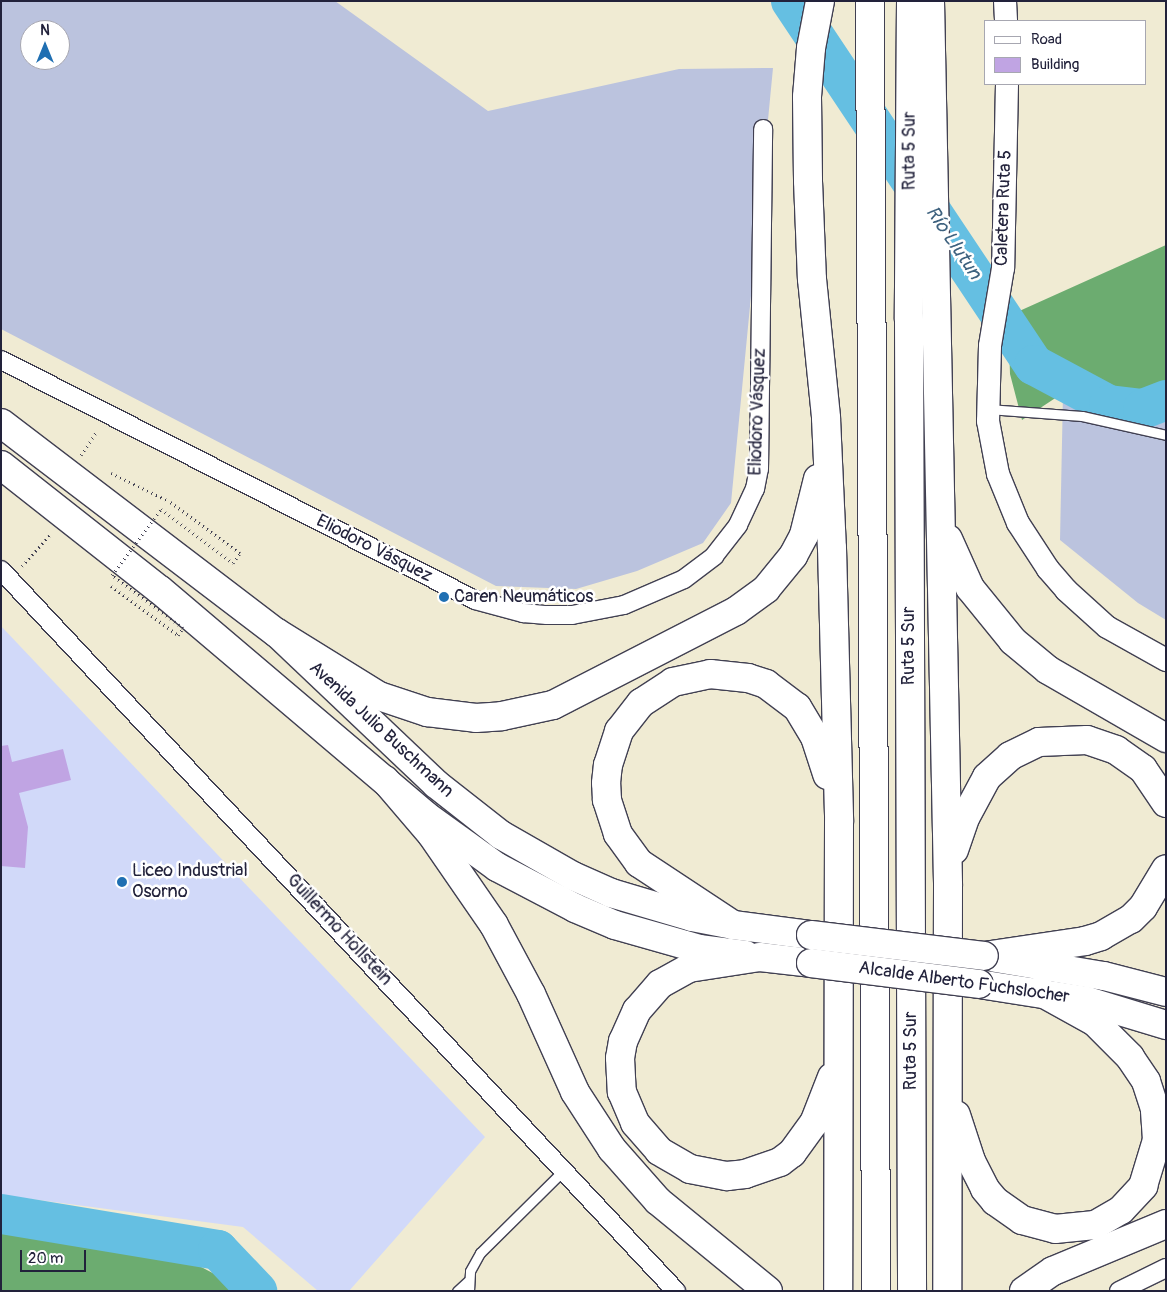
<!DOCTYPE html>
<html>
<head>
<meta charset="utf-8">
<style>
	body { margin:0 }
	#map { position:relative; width:1167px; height:1292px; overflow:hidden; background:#f0ebd3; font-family:Pangolin,sans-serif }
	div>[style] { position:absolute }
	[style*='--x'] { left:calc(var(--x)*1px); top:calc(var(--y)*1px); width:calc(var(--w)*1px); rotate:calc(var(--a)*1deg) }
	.built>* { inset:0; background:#d1d9f9 }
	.industrial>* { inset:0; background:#bbc3de }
	.forest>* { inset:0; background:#6cac70 }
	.river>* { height:40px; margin:-20px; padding:0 20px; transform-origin:20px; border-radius:20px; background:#65bfe2 }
	.building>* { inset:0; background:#c0a4e3 }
	.path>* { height:3px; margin-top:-1.5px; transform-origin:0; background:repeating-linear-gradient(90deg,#414052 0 1px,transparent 0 5px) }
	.roads { filter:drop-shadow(1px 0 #414052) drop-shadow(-1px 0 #414052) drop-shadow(0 1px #414052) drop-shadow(0 -1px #414052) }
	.service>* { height:9px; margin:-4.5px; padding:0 4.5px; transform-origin:4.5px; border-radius:4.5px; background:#fff }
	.minor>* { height:18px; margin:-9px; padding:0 9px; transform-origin:9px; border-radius:9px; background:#fff }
	.tertiary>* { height:22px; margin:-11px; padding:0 11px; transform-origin:11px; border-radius:11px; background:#fff }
	.primary>* { height:28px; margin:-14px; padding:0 14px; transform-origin:14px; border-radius:14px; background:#fff }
	.trunk>* { height:28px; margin:-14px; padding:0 14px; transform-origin:14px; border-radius:14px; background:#fff }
	.motorway>* { height:28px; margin:-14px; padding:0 14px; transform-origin:14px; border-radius:14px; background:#fff }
	.path-bridge>* { height:3px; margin-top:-1.5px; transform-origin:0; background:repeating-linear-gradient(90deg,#414052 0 1px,transparent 0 5px) }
	.bridges { filter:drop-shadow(1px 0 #414052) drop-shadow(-1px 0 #414052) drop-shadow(0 1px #414052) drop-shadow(0 -1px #414052) }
	.trunk-bridge>* { height:28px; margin:-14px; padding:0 14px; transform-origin:14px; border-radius:14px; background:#fff }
	.dots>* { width:14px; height:14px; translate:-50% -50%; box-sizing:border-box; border:2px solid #fff; border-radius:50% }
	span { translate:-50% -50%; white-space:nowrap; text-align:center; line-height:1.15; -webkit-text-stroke:5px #fff; paint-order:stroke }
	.street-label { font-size:18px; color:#22223b }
	.poi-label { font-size:18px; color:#22223b }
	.left { translate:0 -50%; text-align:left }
	.water-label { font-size:19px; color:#3d617e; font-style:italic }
	.frame { position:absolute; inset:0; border:2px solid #22223b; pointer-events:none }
	.legend { position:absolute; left:984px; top:20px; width:162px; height:65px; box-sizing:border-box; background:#fff; border:1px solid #a7a7b1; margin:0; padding:6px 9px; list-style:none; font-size:15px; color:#22223b }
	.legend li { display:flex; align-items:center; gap:10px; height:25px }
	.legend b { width:25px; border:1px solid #a7a7b1 }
	.north { position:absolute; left:20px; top:20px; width:50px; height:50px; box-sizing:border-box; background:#fff; border:1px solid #a7a7b1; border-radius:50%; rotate:0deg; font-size:14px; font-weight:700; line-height:20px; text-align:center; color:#22223b }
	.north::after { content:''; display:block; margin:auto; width:18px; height:22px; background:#1f6fb2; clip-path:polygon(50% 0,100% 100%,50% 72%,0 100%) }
	.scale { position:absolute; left:20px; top:1250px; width:66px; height:22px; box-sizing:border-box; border:2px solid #22223b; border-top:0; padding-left:6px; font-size:15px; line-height:18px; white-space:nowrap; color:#22223b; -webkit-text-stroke:4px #fff; paint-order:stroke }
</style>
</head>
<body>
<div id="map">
	<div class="built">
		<i style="clip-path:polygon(1px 626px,485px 1137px,349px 1291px,318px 1291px,243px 1227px,1px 1195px)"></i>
	</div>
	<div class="industrial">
		<i style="clip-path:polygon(evenodd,1px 1px,335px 1px,488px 111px,679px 69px,773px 68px,731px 503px,703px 543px,637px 571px,576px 589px,496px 586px,1px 329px,1px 1px,30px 30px,60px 30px,60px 60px,30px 60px,30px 30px)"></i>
		<i style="clip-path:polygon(1063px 393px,1166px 403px,1166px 620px,1138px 603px,1060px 540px)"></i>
	</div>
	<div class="forest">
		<i style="clip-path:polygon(1166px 245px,1166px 403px,1063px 393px,1022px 420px,1010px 374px,1008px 316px)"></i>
		<i style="clip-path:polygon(1px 1220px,33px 1226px,84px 1226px,120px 1232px,163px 1247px,247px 1291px,1px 1291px)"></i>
	</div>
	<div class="river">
		<i style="--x:791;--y:1;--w:438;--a:56.3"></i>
		<i style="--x:1034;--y:365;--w:85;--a:28.1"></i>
		<i style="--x:1109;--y:405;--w:34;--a:7"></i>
		<i style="--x:1143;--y:409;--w:25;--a:-21"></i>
		<i style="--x:1;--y:1214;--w:220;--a:9.4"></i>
		<i style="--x:218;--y:1250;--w:57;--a:46.4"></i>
	</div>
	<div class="building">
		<i style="clip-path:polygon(8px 745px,12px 762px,63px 749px,71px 780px,19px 793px,28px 827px,25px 868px,1px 866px,1px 746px)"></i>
	</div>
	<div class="path">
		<i style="--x:81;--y:455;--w:29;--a:-56"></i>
		<i style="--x:111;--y:473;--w:64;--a:25.8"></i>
		<i style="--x:22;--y:566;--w:42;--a:-47.9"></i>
	</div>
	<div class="roads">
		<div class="service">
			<i style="--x:988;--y:409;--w:94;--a:4.3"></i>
			<i style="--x:1082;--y:416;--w:86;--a:12.7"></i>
			<i style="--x:457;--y:1291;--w:15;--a:-42"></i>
			<i style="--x:469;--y:1291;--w:20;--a:-87"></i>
			<i style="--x:470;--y:1271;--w:21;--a:-61"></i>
			<i style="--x:480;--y:1253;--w:118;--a:-44.7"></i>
		</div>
		<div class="minor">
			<i style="--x:1;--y:360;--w:531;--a:26.85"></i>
			<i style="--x:475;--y:600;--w:50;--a:15.2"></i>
			<i style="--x:523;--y:613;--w:24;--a:5"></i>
			<i style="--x:547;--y:615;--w:25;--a:0"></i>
			<i style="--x:572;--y:615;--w:53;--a:-10.9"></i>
			<i style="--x:624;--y:605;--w:65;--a:-23.4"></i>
			<i style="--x:684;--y:579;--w:38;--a:-37"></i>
			<i style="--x:714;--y:556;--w:39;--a:-52"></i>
			<i style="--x:738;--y:525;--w:40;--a:-65"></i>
			<i style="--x:755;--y:489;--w:20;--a:-79"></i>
			<i style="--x:759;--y:469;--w:340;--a:-89.3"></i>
			<i style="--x:1;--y:570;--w:988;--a:46.89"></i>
			<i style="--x:1119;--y:1291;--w:52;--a:-26.1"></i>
		</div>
		<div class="tertiary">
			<i style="--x:1005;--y:1;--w:20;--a:87"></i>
			<i style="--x:1007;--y:84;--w:184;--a:91.2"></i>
			<i style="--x:1003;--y:268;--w:79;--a:99.5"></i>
			<i style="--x:990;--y:346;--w:75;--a:91.5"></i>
			<i style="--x:988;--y:421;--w:54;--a:79.3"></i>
			<i style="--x:998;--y:474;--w:53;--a:67.8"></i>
			<i style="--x:1018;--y:523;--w:55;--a:56.9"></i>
			<i style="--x:1048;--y:569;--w:28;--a:49"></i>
			<i style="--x:1066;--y:590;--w:55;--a:42.1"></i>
			<i style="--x:1107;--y:627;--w:68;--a:29.2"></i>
		</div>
		<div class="primary">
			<i style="--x:1;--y:423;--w:347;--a:37.3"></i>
			<i style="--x:277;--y:633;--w:219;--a:43.5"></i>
			<i style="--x:436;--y:784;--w:83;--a:38.1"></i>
			<i style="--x:501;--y:835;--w:83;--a:29.7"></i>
			<i style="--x:573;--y:876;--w:42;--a:24.1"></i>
			<i style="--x:611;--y:893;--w:84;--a:16.5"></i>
			<i style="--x:692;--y:917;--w:42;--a:11"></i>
			<i style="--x:1;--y:465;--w:202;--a:38.2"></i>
			<i style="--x:160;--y:590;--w:348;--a:40.3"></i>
			<i style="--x:425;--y:815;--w:89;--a:35.8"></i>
			<i style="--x:497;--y:867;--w:88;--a:27.7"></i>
			<i style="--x:575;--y:908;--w:43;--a:23"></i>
			<i style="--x:615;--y:925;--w:87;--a:15.9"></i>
			<i style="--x:699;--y:949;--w:47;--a:7.3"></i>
		</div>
		<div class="trunk">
			<i style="--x:733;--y:925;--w:79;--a:7.3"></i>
			<i style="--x:760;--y:957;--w:51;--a:6.7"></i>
			<i style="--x:996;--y:958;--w:109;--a:9.5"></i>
			<i style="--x:1104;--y:976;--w:64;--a:14.5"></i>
			<i style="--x:979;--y:984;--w:109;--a:8.9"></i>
			<i style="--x:1087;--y:1001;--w:83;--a:16.9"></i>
		</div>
		<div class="motorway">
			<i style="--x:820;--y:1;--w:48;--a:100.8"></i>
			<i style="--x:811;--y:48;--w:49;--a:94.7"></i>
			<i style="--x:807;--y:97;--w:84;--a:89.3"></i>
			<i style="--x:808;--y:181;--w:98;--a:87.7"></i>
			<i style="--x:812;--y:279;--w:140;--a:84.2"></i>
			<i style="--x:826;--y:418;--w:130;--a:87.4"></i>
			<i style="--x:832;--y:548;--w:274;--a:88.5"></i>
			<i style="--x:839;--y:822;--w:469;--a:90.1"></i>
			<i style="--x:870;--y:1;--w:1290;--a:89.73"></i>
			<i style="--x:911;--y:1;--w:318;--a:90.4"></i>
			<i style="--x:909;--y:319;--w:972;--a:89.82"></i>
			<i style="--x:930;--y:1;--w:885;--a:88.83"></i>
			<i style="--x:948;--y:886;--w:405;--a:90.1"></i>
			<i style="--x:948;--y:539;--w:54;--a:65.8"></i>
			<i style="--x:970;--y:588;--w:68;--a:50.9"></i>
			<i style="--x:1013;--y:641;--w:45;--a:39.6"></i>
			<i style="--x:1048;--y:670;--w:136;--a:30"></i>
			<i style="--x:277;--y:633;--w:120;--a:31.7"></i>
			<i style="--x:379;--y:696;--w:51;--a:18.4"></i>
			<i style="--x:427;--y:712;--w:49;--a:7"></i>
			<i style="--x:476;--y:718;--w:26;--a:-4"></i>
			<i style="--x:502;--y:716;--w:52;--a:-12.2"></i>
			<i style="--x:553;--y:705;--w:206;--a:-27.2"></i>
			<i style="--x:736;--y:611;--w:37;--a:-36"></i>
			<i style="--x:766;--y:589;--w:43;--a:-50.7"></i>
			<i style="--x:793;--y:556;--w:24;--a:-62"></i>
			<i style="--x:804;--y:535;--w:58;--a:-76"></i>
			<i style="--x:385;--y:780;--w:72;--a:49.5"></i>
			<i style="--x:432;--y:835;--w:109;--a:55.4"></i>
			<i style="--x:494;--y:925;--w:78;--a:61.8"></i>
			<i style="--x:531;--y:994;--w:107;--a:65.8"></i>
			<i style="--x:575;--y:1092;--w:68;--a:57"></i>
			<i style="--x:612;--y:1149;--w:69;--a:48.5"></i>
			<i style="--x:658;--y:1201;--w:142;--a:39.3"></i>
			<i style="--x:954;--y:850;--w:36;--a:-71"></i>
			<i style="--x:966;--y:816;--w:44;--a:-61.7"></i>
			<i style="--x:987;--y:777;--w:31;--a:-42"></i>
			<i style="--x:1010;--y:756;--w:32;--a:-26"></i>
			<i style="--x:1039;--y:742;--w:48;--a:-2.4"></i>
			<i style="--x:1087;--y:740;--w:31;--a:19"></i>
			<i style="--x:1116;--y:750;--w:33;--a:35"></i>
			<i style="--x:1143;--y:769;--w:41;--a:55.9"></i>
			<i style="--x:733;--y:925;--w:113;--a:-146.6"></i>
			<i style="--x:639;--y:863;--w:36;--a:-126"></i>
			<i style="--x:618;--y:834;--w:36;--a:-108"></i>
			<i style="--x:607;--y:800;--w:17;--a:-93"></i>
			<i style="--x:606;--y:783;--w:18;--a:-84"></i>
			<i style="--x:608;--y:765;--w:36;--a:-72"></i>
			<i style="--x:619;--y:731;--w:36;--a:-52"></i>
			<i style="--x:641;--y:703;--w:38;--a:-33"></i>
			<i style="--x:673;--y:682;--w:38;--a:-12"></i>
			<i style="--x:710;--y:674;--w:38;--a:6"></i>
			<i style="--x:748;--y:678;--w:19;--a:18"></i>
			<i style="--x:766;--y:684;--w:39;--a:37"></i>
			<i style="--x:797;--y:707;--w:35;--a:59"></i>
			<i style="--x:815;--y:737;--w:40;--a:72"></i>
			<i style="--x:984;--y:956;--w:102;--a:-8.4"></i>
			<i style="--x:1085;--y:941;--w:17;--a:-17"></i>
			<i style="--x:1101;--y:936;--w:34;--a:-30"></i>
			<i style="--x:1131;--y:919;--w:17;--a:-45"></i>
			<i style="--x:1143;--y:907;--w:44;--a:-58.8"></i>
			<i style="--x:760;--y:957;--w:72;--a:171.2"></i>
			<i style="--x:689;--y:968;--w:33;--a:151"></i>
			<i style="--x:660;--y:984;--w:35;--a:131"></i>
			<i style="--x:637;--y:1010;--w:34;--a:114"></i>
			<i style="--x:623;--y:1041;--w:17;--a:100"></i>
			<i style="--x:620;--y:1058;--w:34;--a:87"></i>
			<i style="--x:622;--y:1092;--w:34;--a:67"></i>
			<i style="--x:635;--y:1123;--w:37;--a:49"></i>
			<i style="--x:659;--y:1151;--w:36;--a:30"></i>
			<i style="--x:690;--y:1169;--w:38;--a:11"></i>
			<i style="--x:727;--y:1176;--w:18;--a:-6"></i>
			<i style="--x:745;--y:1174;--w:37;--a:-19"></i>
			<i style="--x:780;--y:1162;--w:15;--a:-37"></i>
			<i style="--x:792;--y:1153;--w:37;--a:-54"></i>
			<i style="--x:814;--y:1123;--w:49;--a:-68.6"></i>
			<i style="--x:956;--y:1115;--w:48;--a:71.9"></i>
			<i style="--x:971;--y:1161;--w:31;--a:63"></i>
			<i style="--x:985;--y:1189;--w:16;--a:50"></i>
			<i style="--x:995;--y:1201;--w:33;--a:35"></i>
			<i style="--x:1022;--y:1220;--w:34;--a:15"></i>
			<i style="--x:1055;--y:1229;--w:40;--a:-5.7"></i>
			<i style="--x:1095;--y:1225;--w:30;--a:-30"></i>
			<i style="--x:1121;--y:1210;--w:33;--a:-47"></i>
			<i style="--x:1143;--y:1186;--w:48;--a:-73.1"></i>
			<i style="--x:1157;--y:1140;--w:31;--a:-94"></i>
			<i style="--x:1155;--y:1109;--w:29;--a:-108"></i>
			<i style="--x:1146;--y:1081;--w:29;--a:-124"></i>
			<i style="--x:1130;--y:1057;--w:49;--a:-135"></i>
			<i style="--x:1095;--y:1022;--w:64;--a:-151"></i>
			<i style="--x:1024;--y:1291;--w:35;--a:-35"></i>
			<i style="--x:1053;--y:1271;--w:122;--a:-22.6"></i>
		</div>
	</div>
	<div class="path-bridge">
		<i style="--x:111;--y:586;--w:83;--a:36.2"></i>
		<i style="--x:178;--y:635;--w:9;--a:-54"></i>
		<i style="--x:183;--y:628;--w:89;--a:-143.3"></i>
		<i style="--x:112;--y:575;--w:82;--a:-53.4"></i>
		<i style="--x:161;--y:509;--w:90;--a:36.9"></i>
		<i style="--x:233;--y:563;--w:12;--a:-55"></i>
		<i style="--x:240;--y:553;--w:88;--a:-143.8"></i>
	</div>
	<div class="bridges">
		<div class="trunk-bridge">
			<i style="--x:811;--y:935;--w:174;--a:6.9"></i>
			<i style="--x:811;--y:963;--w:169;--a:7.1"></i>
		</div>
	</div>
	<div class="dots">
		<i style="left:444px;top:597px;background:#1f6fb2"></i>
		<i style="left:122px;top:882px;background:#1f6fb2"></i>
	</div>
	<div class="street-label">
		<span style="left:910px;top:151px;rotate:-90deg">Ruta 5 Sur</span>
		<span style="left:1004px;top:208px;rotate:-88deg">Caletera Ruta 5</span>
		<span style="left:758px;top:412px;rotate:-88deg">Eliodoro Vásquez</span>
		<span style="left:374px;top:549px;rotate:27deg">Eliodoro Vásquez</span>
		<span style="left:909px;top:646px;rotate:-90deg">Ruta 5 Sur</span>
		<span style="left:381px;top:730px;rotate:43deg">Avenida Julio Buschmann</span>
		<span style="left:339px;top:930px;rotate:47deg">Guillermo Hollstein</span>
		<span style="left:964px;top:983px;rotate:8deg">Alcalde Alberto Fuchslocher</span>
		<span style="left:911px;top:1051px;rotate:-90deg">Ruta 5 Sur</span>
	</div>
	<div class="poi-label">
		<span class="left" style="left:454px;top:597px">Caren Neumáticos</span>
		<span class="left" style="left:132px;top:882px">Liceo Industrial<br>Osorno</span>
	</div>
	<div class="water-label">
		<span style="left:953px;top:243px;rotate:56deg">Río Llutun</span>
	</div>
	<div class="frame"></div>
	<ul class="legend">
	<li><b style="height:6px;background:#fff"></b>Road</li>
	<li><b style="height:14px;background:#c0a4e3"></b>Building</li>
	</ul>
	<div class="north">N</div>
	<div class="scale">20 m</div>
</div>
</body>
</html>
